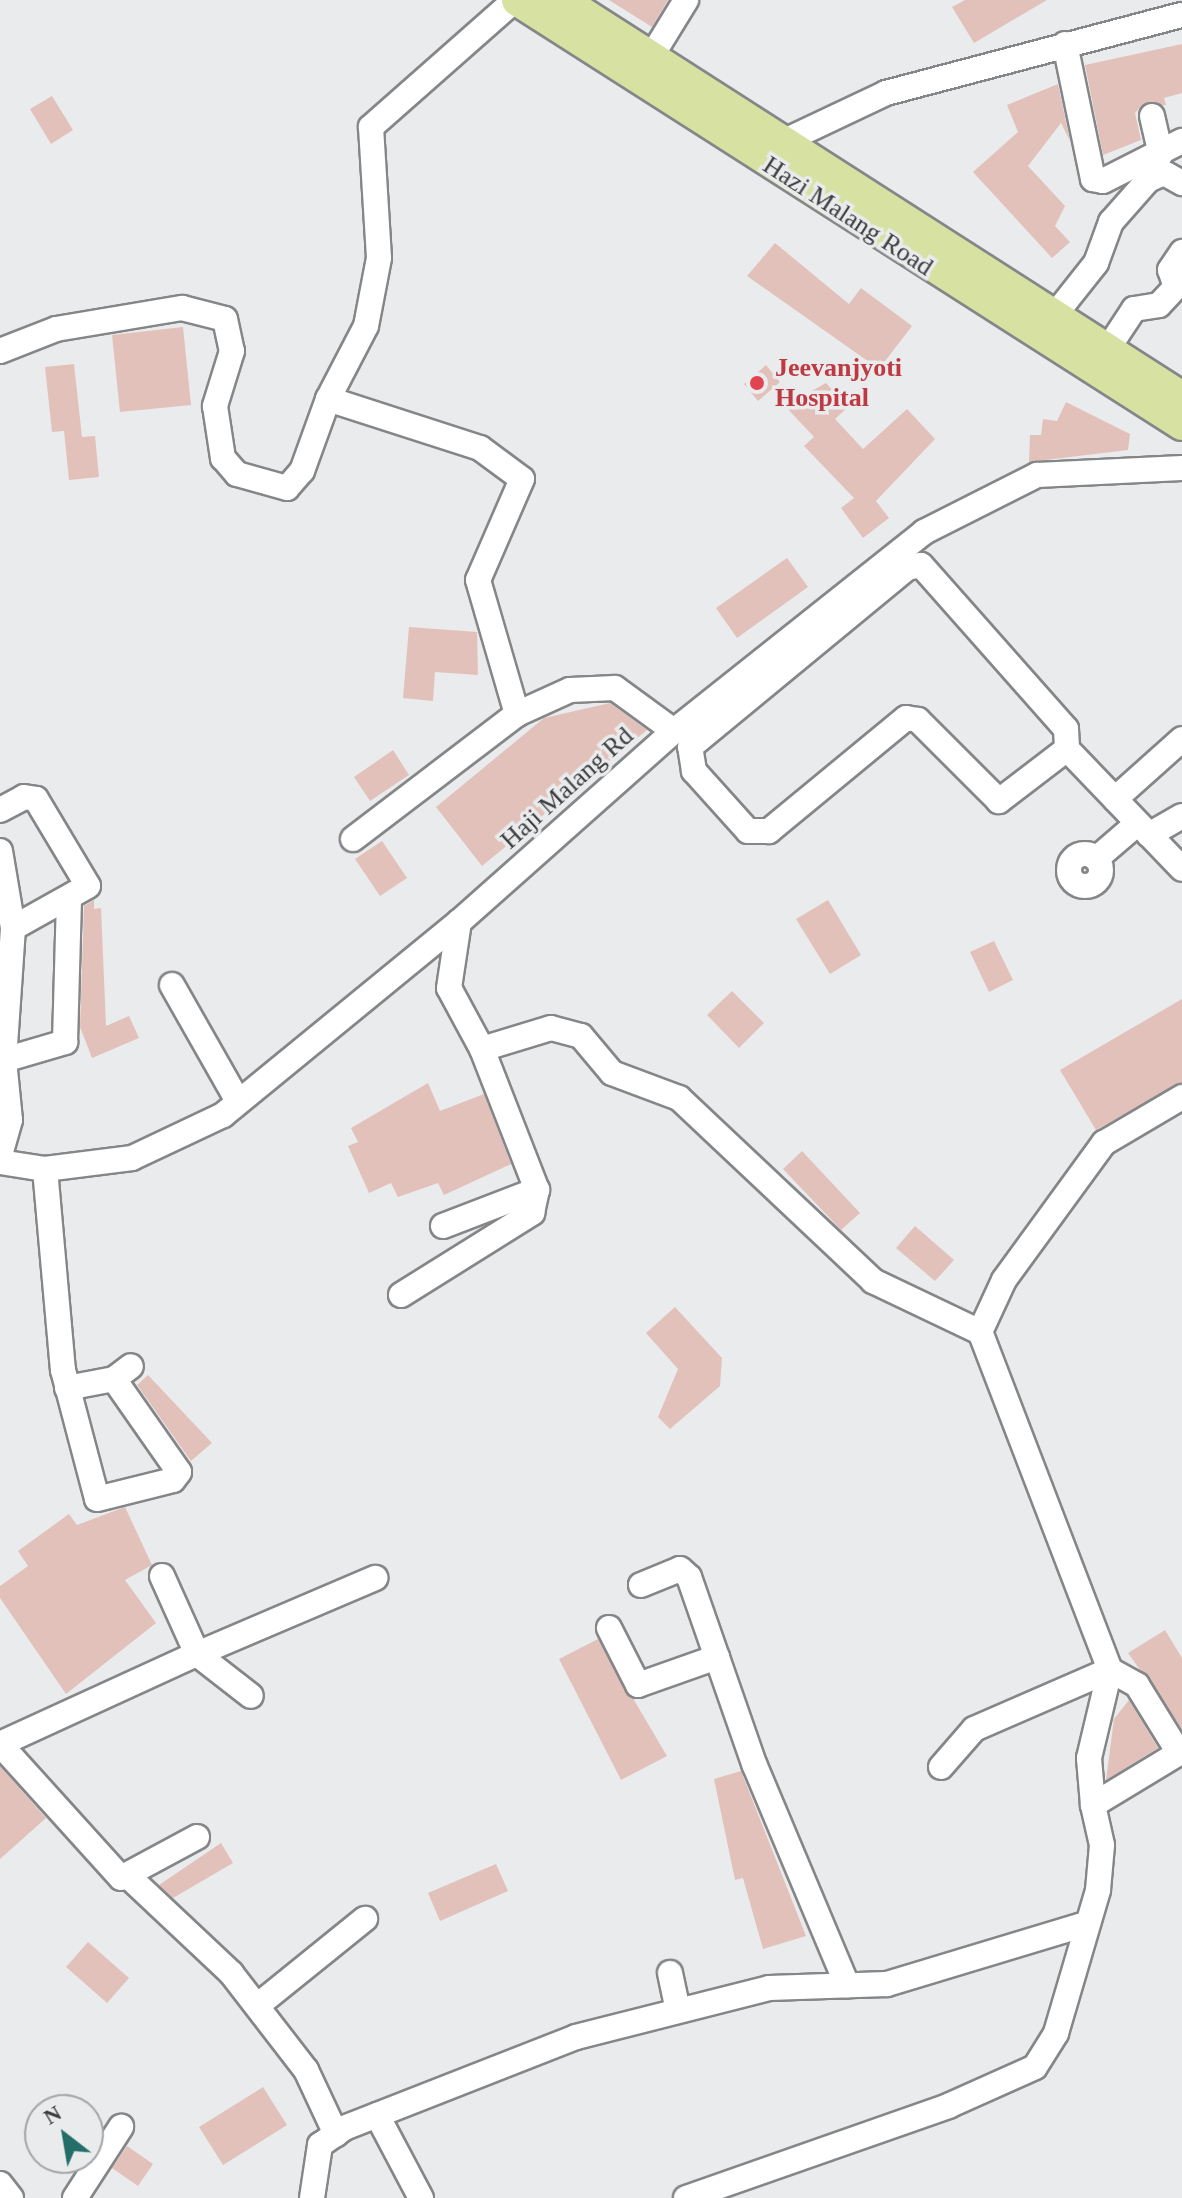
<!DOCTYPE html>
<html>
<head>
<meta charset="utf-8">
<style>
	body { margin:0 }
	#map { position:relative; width:1182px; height:2198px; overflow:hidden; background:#e9ebed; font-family:Georgia,serif }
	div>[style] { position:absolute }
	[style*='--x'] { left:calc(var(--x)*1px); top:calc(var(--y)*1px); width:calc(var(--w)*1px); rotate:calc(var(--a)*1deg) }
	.building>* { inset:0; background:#e3c1bb }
	.roads { filter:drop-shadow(2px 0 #848688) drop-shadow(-2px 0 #848688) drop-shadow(0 2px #848688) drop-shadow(0 -2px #848688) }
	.minor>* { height:24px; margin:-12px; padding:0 12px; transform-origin:12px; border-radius:12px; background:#fff }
	.minor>.ring { margin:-12px; padding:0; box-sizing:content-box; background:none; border:24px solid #fff; border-radius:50% }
	.major>* { height:32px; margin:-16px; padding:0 16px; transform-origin:16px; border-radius:16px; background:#d6e1a2 }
	.dots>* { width:22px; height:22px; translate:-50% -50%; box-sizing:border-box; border:4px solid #e9ebed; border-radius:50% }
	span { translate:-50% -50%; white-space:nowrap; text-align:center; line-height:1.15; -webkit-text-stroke:7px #e9ebed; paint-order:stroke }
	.street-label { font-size:26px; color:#3b3c3d }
	.health-label { font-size:26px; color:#be3a42; font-weight:700 }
	.left { translate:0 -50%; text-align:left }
	.north { position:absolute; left:24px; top:2094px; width:80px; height:80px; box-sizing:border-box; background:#e9ebed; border:2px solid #a3a5a7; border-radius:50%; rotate:329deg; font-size:22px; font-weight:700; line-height:32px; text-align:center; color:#3b3c3d }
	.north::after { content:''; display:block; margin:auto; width:28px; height:36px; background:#246e69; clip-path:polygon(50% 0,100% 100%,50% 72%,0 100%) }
</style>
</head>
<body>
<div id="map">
	<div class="building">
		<i style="clip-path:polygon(609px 0,668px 0,652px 27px)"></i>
		<i style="clip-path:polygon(965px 0,1047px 0,974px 43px,952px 7px)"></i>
		<i style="clip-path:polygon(1182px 44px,1182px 93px,1164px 98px,1166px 105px,1142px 105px,1135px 113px,1141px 140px,1103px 155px,1085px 65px)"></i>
		<i style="clip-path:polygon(1058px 84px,1070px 141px,1061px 123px,1028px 166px,1065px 206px,1055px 226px,1070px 242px,1052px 258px,973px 172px,1018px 132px,1007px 105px)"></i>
		<i style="clip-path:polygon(52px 96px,73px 130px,51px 144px,30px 109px)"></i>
		<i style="clip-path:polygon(775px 243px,849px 304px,861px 288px,912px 326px,879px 369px,747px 276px)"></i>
		<i style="clip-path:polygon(183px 327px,191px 405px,120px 412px,112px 335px)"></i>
		<i style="clip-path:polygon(74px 364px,82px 437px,95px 436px,99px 477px,69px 480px,64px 431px,52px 432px,45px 367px)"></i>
		<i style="clip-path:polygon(766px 365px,780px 382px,758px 401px,744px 384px)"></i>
		<i style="clip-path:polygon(826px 383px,848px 407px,835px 419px,863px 449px,907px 409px,935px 439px,876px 501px,889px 518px,863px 538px,841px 508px,854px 498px,804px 446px,814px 437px,785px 406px)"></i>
		<i style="clip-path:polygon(1066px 402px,1130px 434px,1128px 450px,1029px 462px,1030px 435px,1041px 435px,1043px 419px,1057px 421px)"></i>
		<i style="clip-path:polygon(787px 558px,808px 587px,737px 638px,716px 608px)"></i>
		<i style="clip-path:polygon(409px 627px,477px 632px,478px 675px,435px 672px,433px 701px,403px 698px)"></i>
		<i style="clip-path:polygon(610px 703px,647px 730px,482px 866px,436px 807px,544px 718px)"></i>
		<i style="clip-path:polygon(393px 750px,409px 775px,370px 801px,354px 777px)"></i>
		<i style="clip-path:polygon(382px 841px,407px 878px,380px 896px,355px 859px)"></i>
		<i style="clip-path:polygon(94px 900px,94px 909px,101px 908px,106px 1026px,129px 1016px,139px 1038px,92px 1058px,80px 1027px,84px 906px)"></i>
		<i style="clip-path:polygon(828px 900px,861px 955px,830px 974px,796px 919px)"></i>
		<i style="clip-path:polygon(994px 941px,1013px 980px,989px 992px,970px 952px)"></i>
		<i style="clip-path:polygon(732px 991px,764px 1023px,739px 1048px,707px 1015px)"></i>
		<i style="clip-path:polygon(1182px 999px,1182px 1082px,1096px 1130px,1060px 1070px)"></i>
		<i style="clip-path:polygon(428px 1083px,440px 1111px,484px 1094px,511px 1164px,444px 1195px,438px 1183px,398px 1197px,391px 1183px,369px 1193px,348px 1146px,358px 1142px,351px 1128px)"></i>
		<i style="clip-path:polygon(802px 1151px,860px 1213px,841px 1230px,783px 1169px)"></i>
		<i style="clip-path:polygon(915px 1226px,954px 1260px,935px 1281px,896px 1248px)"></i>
		<i style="clip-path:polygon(675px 1307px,722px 1358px,720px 1386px,670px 1429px,658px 1417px,678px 1369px,646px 1333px)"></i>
		<i style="clip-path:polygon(148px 1375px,212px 1443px,191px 1461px,137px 1385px)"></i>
		<i style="clip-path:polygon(125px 1507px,152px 1565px,125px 1580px,156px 1623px,66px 1694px,0 1598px,0 1586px,28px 1566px,18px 1551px,69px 1514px,77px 1525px)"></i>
		<i style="clip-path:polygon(1165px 1630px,1182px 1658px,1182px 1729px,1128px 1653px)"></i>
		<i style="clip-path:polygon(598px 1639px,667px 1756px,621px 1780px,559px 1659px)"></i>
		<i style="clip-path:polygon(1129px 1700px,1158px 1748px,1106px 1780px,1114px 1719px)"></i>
		<i style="clip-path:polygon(0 1766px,46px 1818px,0 1859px)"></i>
		<i style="clip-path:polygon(741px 1771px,806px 1936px,763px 1949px,743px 1878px,735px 1880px,714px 1779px)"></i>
		<i style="clip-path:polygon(221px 1843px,233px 1863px,173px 1898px,159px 1885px)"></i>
		<i style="clip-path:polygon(496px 1864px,508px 1891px,440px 1921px,428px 1893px)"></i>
		<i style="clip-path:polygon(88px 1942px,129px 1978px,107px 2003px,66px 1967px)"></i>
		<i style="clip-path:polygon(263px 2087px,287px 2125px,223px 2165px,199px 2127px)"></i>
		<i style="clip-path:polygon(127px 2146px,153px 2164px,138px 2186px,112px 2168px)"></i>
	</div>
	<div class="roads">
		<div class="minor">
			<i style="--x:515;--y:0;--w:192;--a:138.6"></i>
			<i style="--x:371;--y:127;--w:131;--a:86.5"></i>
			<i style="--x:379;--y:258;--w:69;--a:100.8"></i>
			<i style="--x:366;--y:326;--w:82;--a:117.5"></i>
			<i style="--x:328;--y:399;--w:160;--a:17.9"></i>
			<i style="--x:480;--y:448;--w:52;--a:36.4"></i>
			<i style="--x:522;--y:479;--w:110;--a:113.5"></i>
			<i style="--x:478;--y:580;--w:140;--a:73.8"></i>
			<i style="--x:517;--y:714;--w:58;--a:-24.4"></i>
			<i style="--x:570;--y:690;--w:45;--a:-2.5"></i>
			<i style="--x:615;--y:688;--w:73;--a:36.1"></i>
			<i style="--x:1065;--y:44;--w:138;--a:78.3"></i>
			<i style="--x:1093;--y:179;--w:10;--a:11"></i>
			<i style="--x:1103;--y:181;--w:89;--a:-26.9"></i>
			<i style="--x:651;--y:57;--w:67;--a:-58.4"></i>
			<i style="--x:1152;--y:116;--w:39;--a:77"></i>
			<i style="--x:772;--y:147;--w:126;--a:-25.3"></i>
			<i style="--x:886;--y:93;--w:306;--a:-14.8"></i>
			<i style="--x:1054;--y:316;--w:68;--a:-51.6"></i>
			<i style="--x:1096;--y:263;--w:44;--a:-69.9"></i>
			<i style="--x:1111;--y:222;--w:56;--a:-48.6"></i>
			<i style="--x:1148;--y:180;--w:17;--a:-24"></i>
			<i style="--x:1164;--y:173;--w:21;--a:29"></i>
			<i style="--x:1107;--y:350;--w:49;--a:-56.6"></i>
			<i style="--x:1134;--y:309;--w:25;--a:-9"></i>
			<i style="--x:1159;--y:305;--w:25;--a:-47"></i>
			<i style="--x:1176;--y:287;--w:18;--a:-109"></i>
			<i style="--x:1170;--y:270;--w:22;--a:-56"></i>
			<i style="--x:0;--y:351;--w:60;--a:-21.4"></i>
			<i style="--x:56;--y:329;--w:128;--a:-9.5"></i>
			<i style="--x:182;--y:308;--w:44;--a:14.3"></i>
			<i style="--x:225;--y:319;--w:33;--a:78"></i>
			<i style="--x:232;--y:351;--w:58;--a:107.2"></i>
			<i style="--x:215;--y:406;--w:53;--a:81.3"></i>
			<i style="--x:223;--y:458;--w:21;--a:49"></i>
			<i style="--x:237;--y:474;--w:52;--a:15.6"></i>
			<i style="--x:287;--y:488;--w:23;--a:-49"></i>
			<i style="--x:302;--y:471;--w:77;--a:-70.1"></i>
			<i style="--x:921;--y:565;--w:219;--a:48.5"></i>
			<i style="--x:1066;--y:729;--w:20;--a:87"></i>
			<i style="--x:1067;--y:749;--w:86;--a:142.6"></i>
			<i style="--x:999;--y:801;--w:115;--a:-135"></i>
			<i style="--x:918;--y:720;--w:12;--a:-171"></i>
			<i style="--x:906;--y:718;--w:178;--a:140.5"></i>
			<i style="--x:769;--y:831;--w:21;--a:180"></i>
			<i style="--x:748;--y:831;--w:81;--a:-132"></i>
			<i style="--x:694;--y:771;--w:24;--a:-99"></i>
			<i style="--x:690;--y:747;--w:281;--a:-39.5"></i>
			<i style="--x:907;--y:568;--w:14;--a:-12"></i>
			<i style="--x:1067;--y:749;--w:166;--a:46.2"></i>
			<i style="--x:1115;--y:799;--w:90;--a:-41.8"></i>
			<i style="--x:0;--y:810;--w:27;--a:-28"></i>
			<i style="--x:24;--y:797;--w:12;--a:9"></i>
			<i style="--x:36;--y:799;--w:101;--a:59.1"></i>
			<i style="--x:88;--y:886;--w:86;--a:150.8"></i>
			<i style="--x:1149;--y:835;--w:38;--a:-30"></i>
			<i style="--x:353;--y:839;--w:206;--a:-37.3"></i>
			<i style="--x:0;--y:851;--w:78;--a:80.4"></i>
			<i style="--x:13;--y:928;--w:132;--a:93.9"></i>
			<i style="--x:4;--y:1060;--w:60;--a:84.3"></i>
			<i style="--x:10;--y:1120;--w:36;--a:106"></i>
			<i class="ring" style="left:1069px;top:854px;width:8px;height:8px"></i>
			<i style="--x:1096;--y:859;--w:55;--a:-40.6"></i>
			<i style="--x:172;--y:985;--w:133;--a:60.4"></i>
			<i style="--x:482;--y:1049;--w:72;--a:-16.9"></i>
			<i style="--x:551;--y:1028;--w:31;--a:15"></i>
			<i style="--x:581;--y:1036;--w:48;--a:50"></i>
			<i style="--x:612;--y:1073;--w:72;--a:20.5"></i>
			<i style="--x:679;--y:1098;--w:267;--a:43.3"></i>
			<i style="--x:873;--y:1281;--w:119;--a:25.5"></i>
			<i style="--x:4;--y:1060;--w:64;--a:-16.4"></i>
			<i style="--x:65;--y:1042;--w:144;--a:-88.4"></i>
			<i style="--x:0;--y:1162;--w:46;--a:8.8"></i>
			<i style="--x:45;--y:1169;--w:88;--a:-7.2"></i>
			<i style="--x:132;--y:1158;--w:101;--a:-25.3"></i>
			<i style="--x:223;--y:1115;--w:305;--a:-39.3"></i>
			<i style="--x:459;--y:922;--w:288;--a:-41.6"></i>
			<i style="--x:674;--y:731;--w:320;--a:-38.5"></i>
			<i style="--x:924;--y:532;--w:127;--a:-26.8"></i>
			<i style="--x:1037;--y:475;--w:145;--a:-2.8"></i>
			<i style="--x:45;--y:1169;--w:202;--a:84.9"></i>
			<i style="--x:63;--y:1370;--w:133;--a:75.2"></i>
			<i style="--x:97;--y:1499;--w:78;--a:-14"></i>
			<i style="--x:173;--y:1480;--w:10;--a:-53"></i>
			<i style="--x:179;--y:1472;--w:113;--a:-125"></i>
			<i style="--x:443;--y:1226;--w:101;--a:-21"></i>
			<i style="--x:537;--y:1190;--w:151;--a:-111.3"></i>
			<i style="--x:482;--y:1049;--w:69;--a:-118.4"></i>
			<i style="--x:449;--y:988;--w:67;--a:-81.4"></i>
			<i style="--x:401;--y:1295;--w:155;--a:-32"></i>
			<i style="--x:532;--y:1213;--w:24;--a:-78"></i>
			<i style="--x:67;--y:1388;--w:48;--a:-10.8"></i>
			<i style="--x:114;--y:1379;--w:21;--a:-37"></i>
			<i style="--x:162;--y:1576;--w:85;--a:65.8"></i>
			<i style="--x:197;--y:1654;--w:194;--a:-23.1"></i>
			<i style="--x:641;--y:1585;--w:42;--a:-22.3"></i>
			<i style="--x:680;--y:1569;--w:12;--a:42"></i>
			<i style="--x:689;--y:1577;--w:200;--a:70.8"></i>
			<i style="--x:755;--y:1766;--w:238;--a:67.2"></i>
			<i style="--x:609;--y:1628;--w:64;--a:63"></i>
			<i style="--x:638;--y:1685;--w:84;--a:-19.5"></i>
			<i style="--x:941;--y:1767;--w:50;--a:-49"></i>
			<i style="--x:974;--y:1729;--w:148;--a:-23.5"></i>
			<i style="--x:1110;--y:1670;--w:31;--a:29"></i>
			<i style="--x:1137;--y:1685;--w:80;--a:58.3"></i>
			<i style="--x:1093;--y:1805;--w:47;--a:-94.9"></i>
			<i style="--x:1089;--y:1758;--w:90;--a:-76.6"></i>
			<i style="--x:1110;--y:1670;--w:362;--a:-111"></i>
			<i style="--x:980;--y:1332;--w:57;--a:-65.2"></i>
			<i style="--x:1004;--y:1280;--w:170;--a:-53.9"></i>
			<i style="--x:1104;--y:1143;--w:91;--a:-30.5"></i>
			<i style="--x:197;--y:1837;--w:86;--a:151.7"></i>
			<i style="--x:121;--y:1878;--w:181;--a:-132.1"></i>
			<i style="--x:0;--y:1744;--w:217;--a:-24.6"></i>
			<i style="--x:197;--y:1654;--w:68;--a:37.9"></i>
			<i style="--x:130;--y:1878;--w:139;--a:43.2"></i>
			<i style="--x:231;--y:1973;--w:123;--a:52.3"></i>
			<i style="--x:306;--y:2070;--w:71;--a:64.9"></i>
			<i style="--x:670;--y:1973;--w:38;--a:78"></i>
			<i style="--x:257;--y:2006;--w:139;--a:-38.9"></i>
			<i style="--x:377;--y:2115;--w:94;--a:62.1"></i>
			<i style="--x:0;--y:2184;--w:18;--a:52"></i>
			<i style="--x:75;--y:2198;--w:85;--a:-57.1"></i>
			<i style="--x:312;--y:2198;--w:54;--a:-81.4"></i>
			<i style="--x:320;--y:2145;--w:29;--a:-35"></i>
			<i style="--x:344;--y:2128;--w:249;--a:-21.4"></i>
			<i style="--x:576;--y:2037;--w:199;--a:-14.2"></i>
			<i style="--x:769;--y:1988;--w:118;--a:-1.9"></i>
			<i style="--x:887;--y:1984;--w:205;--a:-16.8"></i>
			<i style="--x:686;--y:2198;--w:278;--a:-19.3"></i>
			<i style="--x:948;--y:2106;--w:95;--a:-24.1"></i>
			<i style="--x:1035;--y:2067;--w:40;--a:-58"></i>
			<i style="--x:1056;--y:2033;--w:149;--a:-73.6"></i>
			<i style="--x:1098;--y:1890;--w:45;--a:-84.9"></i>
			<i style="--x:1102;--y:1845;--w:41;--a:-102.7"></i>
			<i style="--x:1093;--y:1805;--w:104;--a:-31.2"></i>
		</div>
		<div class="major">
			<i style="--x:518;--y:0;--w:788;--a:32.56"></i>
			<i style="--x:561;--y:0;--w:738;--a:32.66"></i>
		</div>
	</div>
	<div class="dots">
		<i style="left:757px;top:383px;background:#e0444e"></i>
	</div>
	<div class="street-label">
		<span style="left:848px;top:216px;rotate:33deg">Hazi Malang Road</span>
		<span style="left:567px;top:788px;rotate:-42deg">Haji Malang Rd</span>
	</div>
	<div class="health-label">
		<span class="left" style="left:775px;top:383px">Jeevanjyoti<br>Hospital</span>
	</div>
	<div class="north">N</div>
</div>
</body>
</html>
